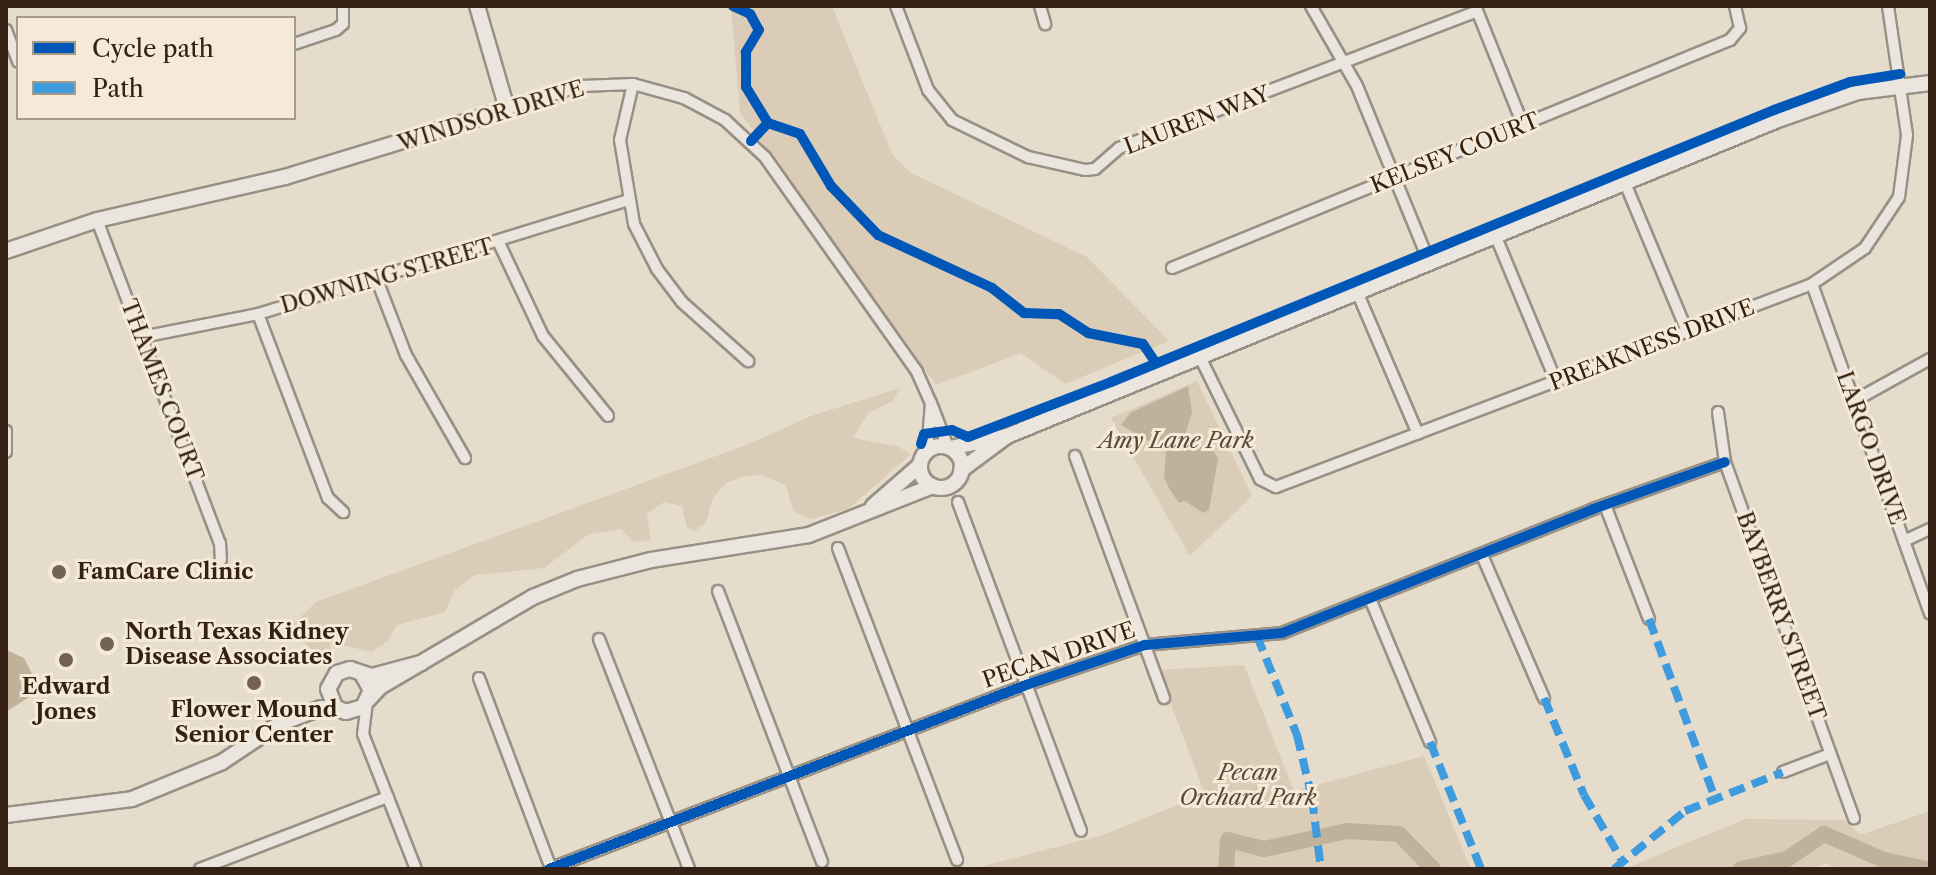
<!DOCTYPE html>
<html>
<head>
<meta charset="utf-8">
<style>
	body { margin:0 }
	#map { position:relative; width:1936px; height:875px; overflow:hidden; background:#e6dccc; font-family:"Libre Caslon Text",serif }
	div>[style] { position:absolute }
	[style*='--x'] { left:calc(var(--x)*1px); top:calc(var(--y)*1px); width:calc(var(--w)*1px); rotate:calc(var(--a)*1deg) }
	.green>* { inset:0; background:#daccb6 }
	.water>* { inset:0; background:#c0b19b }
	.river>* { height:16px; margin:-8px; padding:0 8px; transform-origin:8px; border-radius:8px; background:#c0b19b }
	.roads { filter:drop-shadow(2px 0 #989085) drop-shadow(-2px 0 #989085) drop-shadow(0 2px #989085) drop-shadow(0 -2px #989085) }
	.street>* { height:10px; margin:-5px; padding:0 5px; transform-origin:5px; border-radius:5px; background:#eae5de }
	.secondary>* { height:14px; margin:-7px; padding:0 7px; transform-origin:7px; border-radius:7px; background:#eae5de }
	.secondary>.ring { margin:-7px; padding:0; box-sizing:content-box; background:none; border:14px solid #eae5de; border-radius:50% }
	.quiet>* { height:8px; margin-top:-4px; transform-origin:0; background:repeating-linear-gradient(90deg,#3e9bde 0 16px,transparent 0 24px) }
	.cycleway>* { height:10px; margin:-5px; padding:0 5px; transform-origin:5px; border-radius:5px; background:#0057b8 }
	.dots>* { width:22px; height:22px; translate:-50% -50%; box-sizing:border-box; border:4px solid #f5ead7; border-radius:50% }
	span { translate:-50% -50%; white-space:nowrap; text-align:center; line-height:1.15; -webkit-text-stroke:6px #f5ead7; paint-order:stroke }
	.street-label { font-size:22px; color:#352113 }
	.park-label { font-size:22px; color:#5c4837; font-style:italic }
	.poi-label { font-size:22px; color:#352113; font-weight:700 }
	.left { translate:0 -50%; text-align:left }
	.frame { position:absolute; inset:0; border:8px solid #352113; pointer-events:none }
	.legend { position:absolute; left:16px; top:16px; width:280px; height:104px; box-sizing:border-box; background:#f5ead7; border:2px solid #a89a89; margin:0; padding:10px 14px; list-style:none; font-size:24px; color:#352113 }
	.legend li { display:flex; align-items:center; gap:16px; height:40px }
	.legend b { width:40px; border:2px solid #a89a89 }
</style>
</head>
<body>
<div id="map">
	<div class="green">
		<i style="clip-path:polygon(731px 6px,832px 6px,892px 154px,911px 173px,1087px 257px,1169px 341px,1065px 384px,1021px 353px,936px 385px,740px 112px)"></i>
		<i style="clip-path:polygon(1197px 381px,1252px 496px,1190px 556px,1111px 418px)"></i>
		<i style="clip-path:polygon(900px 388px,893px 401px,868px 413px,853px 438px,899px 447px,911px 454px,848px 509px,810px 519px,793px 511px,786px 485px,760px 475px,745px 476px,726px 483px,713px 498px,706px 522px,695px 531px,687px 528px,682px 506px,664px 502px,647px 514px,651px 540px,634px 542px,621px 529px,589px 534px,544px 568px,475px 575px,455px 590px,445px 612px,397px 625px,388px 641px,372px 652px,329px 642px,334px 658px,326px 668px,291px 626px,316px 602px,749px 444px,811px 416px)"></i>
		<i style="clip-path:polygon(1244px 665px,1294px 791px,1424px 756px,1471px 869px,971px 869px,1103px 835px,1205px 794px,1158px 670px)"></i>
		<i style="clip-path:polygon(1930px 811px,1930px 869px,1835px 869px,1828px 863px,1807px 869px,1624px 869px,1745px 819px,1844px 820px,1860px 835px)"></i>
	</div>
	<div class="water">
		<i style="clip-path:polygon(1188px 386px,1192px 412px,1184px 439px,1212px 447px,1218px 459px,1209px 510px,1203px 513px,1185px 501px,1179px 503px,1170px 490px,1164px 477px,1166px 451px,1121px 425px,1130px 413px)"></i>
		<i style="clip-path:polygon(6px 650px,24px 658px,40px 690px,6px 712px)"></i>
	</div>
	<div class="river">
		<i style="--x:1226;--y:869;--w:29;--a:-86"></i>
		<i style="--x:1228;--y:840;--w:37;--a:14"></i>
		<i style="--x:1264;--y:849;--w:85;--a:-12.2"></i>
		<i style="--x:1347;--y:831;--w:52;--a:3.3"></i>
		<i style="--x:1399;--y:834;--w:49;--a:45.8"></i>
		<i style="--x:1741;--y:869;--w:47;--a:-12.3"></i>
		<i style="--x:1787;--y:859;--w:45;--a:-34"></i>
		<i style="--x:1824;--y:834;--w:65;--a:23.4"></i>
		<i style="--x:1884;--y:860;--w:44;--a:11.8"></i>
	</div>
	<div class="roads">
		<div class="street">
			<i style="--x:896;--y:6;--w:90;--a:69.1"></i>
			<i style="--x:928;--y:90;--w:38;--a:51"></i>
			<i style="--x:952;--y:120;--w:85;--a:26"></i>
			<i style="--x:1028;--y:157;--w:58;--a:12.8"></i>
			<i style="--x:1085;--y:170;--w:10;--a:-6"></i>
			<i style="--x:1095;--y:169;--w:32;--a:-41"></i>
			<i style="--x:1119;--y:148;--w:383;--a:-20.9"></i>
			<i style="--x:1040;--y:6;--w:19;--a:74"></i>
			<i style="--x:1311;--y:6;--w:92;--a:60.1"></i>
			<i style="--x:1357;--y:86;--w:192;--a:67.7"></i>
			<i style="--x:1476;--y:8;--w:126;--a:68.1"></i>
			<i style="--x:6;--y:30;--w:34;--a:69"></i>
			<i style="--x:294;--y:44;--w:44;--a:-18.4"></i>
			<i style="--x:336;--y:30;--w:9;--a:-41"></i>
			<i style="--x:343;--y:24;--w:18;--a:-90"></i>
			<i style="--x:633;--y:84;--w:57;--a:103.1"></i>
			<i style="--x:620;--y:140;--w:85;--a:80.5"></i>
			<i style="--x:634;--y:224;--w:51;--a:62.9"></i>
			<i style="--x:657;--y:269;--w:41;--a:52.9"></i>
			<i style="--x:682;--y:302;--w:89;--a:41.8"></i>
			<i style="--x:507;--y:109;--w:77;--a:-17.3"></i>
			<i style="--x:581;--y:86;--w:52;--a:-2.2"></i>
			<i style="--x:633;--y:84;--w:53;--a:15.4"></i>
			<i style="--x:684;--y:98;--w:47;--a:28.2"></i>
			<i style="--x:725;--y:120;--w:54;--a:42.8"></i>
			<i style="--x:765;--y:157;--w:263;--a:54.7"></i>
			<i style="--x:917;--y:372;--w:34;--a:66"></i>
			<i style="--x:1625;--y:183;--w:160;--a:67.3"></i>
			<i style="--x:97;--y:220;--w:346;--a:69.2"></i>
			<i style="--x:220;--y:543;--w:17;--a:87"></i>
			<i style="--x:1496;--y:237;--w:156;--a:67.4"></i>
			<i style="--x:499;--y:243;--w:103;--a:64.7"></i>
			<i style="--x:543;--y:336;--w:103;--a:50.9"></i>
			<i style="--x:1172;--y:268;--w:603;--a:-22.23"></i>
			<i style="--x:1730;--y:40;--w:16;--a:-50"></i>
			<i style="--x:1740;--y:28;--w:23;--a:-103"></i>
			<i style="--x:377;--y:280;--w:80;--a:68.9"></i>
			<i style="--x:406;--y:355;--w:119;--a:60.2"></i>
			<i style="--x:1812;--y:284;--w:350;--a:70.3"></i>
			<i style="--x:1358;--y:294;--w:152;--a:66.8"></i>
			<i style="--x:258;--y:314;--w:197;--a:69.2"></i>
			<i style="--x:328;--y:498;--w:21;--a:43"></i>
			<i style="--x:142;--y:337;--w:118;--a:-11.2"></i>
			<i style="--x:258;--y:314;--w:387;--a:-17.1"></i>
			<i style="--x:1201;--y:359;--w:134;--a:63.8"></i>
			<i style="--x:1260;--y:479;--w:18;--a:27"></i>
			<i style="--x:1276;--y:487;--w:573;--a:-20.74"></i>
			<i style="--x:1812;--y:284;--w:64;--a:-34.2"></i>
			<i style="--x:1865;--y:248;--w:61;--a:-56.3"></i>
			<i style="--x:1899;--y:197;--w:63;--a:-82.6"></i>
			<i style="--x:1907;--y:135;--w:130;--a:-98.4"></i>
			<i style="--x:1854;--y:401;--w:87;--a:-28.9"></i>
			<i style="--x:1718;--y:412;--w:50;--a:82"></i>
			<i style="--x:1725;--y:462;--w:379;--a:70.1"></i>
			<i style="--x:6;--y:431;--w:21;--a:90"></i>
			<i style="--x:927;--y:451;--w:48;--a:-85.2"></i>
			<i style="--x:931;--y:403;--w:47;--a:68.9"></i>
			<i style="--x:1075;--y:456;--w:258;--a:69.8"></i>
			<i style="--x:958;--y:502;--w:351;--a:69.5"></i>
			<i style="--x:1605;--y:505;--w:122;--a:68.9"></i>
			<i style="--x:1904;--y:541;--w:29;--a:-25"></i>
			<i style="--x:838;--y:548;--w:334;--a:69.1"></i>
			<i style="--x:1482;--y:555;--w:156;--a:66.6"></i>
			<i style="--x:718;--y:591;--w:290;--a:69"></i>
			<i style="--x:1371;--y:601;--w:153;--a:67.3"></i>
			<i style="--x:599;--y:639;--w:247;--a:68.6"></i>
			<i style="--x:479;--y:678;--w:204;--a:69.3"></i>
			<i style="--x:367;--y:702;--w:32;--a:97"></i>
			<i style="--x:363;--y:734;--w:145;--a:68.6"></i>
			<i style="--x:1783;--y:772;--w:50;--a:-21"></i>
			<i style="--x:200;--y:869;--w:201;--a:-21"></i>
			<i style="--x:549;--y:869;--w:511;--a:-21.09"></i>
			<i style="--x:1026;--y:685;--w:126;--a:-18.6"></i>
			<i style="--x:1145;--y:645;--w:138;--a:-5"></i>
			<i style="--x:1282;--y:633;--w:335;--a:-21.7"></i>
			<i style="--x:1593;--y:509;--w:140;--a:-19.6"></i>
		</div>
		<div class="secondary">
			<i style="--x:6;--y:251;--w:96;--a:-18.8"></i>
			<i style="--x:97;--y:220;--w:193;--a:-12.9"></i>
			<i style="--x:285;--y:177;--w:232;--a:-17"></i>
			<i style="--x:507;--y:109;--w:107;--a:-106.2"></i>
			<i class="ring" style="left:920px;top:446px;width:28px;height:28px"></i>
			<i style="--x:950;--y:448;--w:58;--a:-11.9"></i>
			<i style="--x:961;--y:470;--w:57;--a:-36.5"></i>
			<i style="--x:1007;--y:436;--w:833;--a:-22.29"></i>
			<i style="--x:1778;--y:120;--w:85;--a:-19.3"></i>
			<i style="--x:1858;--y:92;--w:73;--a:-7.1"></i>
			<i style="--x:873;--y:506;--w:62;--a:-41.1"></i>
			<i style="--x:362;--y:674;--w:18;--a:61"></i>
			<i style="--x:371;--y:690;--w:19;--a:115"></i>
			<i style="--x:363;--y:707;--w:18;--a:164"></i>
			<i style="--x:346;--y:712;--w:12;--a:-156"></i>
			<i style="--x:335;--y:707;--w:19;--a:-111"></i>
			<i style="--x:328;--y:689;--w:18;--a:-61"></i>
			<i style="--x:337;--y:673;--w:14;--a:-17"></i>
			<i style="--x:350;--y:669;--w:23;--a:18"></i>
			<i style="--x:372;--y:676;--w:51;--a:-14.9"></i>
			<i style="--x:368;--y:700;--w:18;--a:-47"></i>
			<i style="--x:380;--y:687;--w:178;--a:-30.5"></i>
			<i style="--x:533;--y:597;--w:48;--a:-22.2"></i>
			<i style="--x:577;--y:579;--w:76;--a:-14.4"></i>
			<i style="--x:651;--y:560;--w:160;--a:-9"></i>
			<i style="--x:809;--y:535;--w:133;--a:-21.6"></i>
			<i style="--x:6;--y:815;--w:127;--a:-7.2"></i>
			<i style="--x:132;--y:799;--w:97;--a:-22.3"></i>
			<i style="--x:222;--y:762;--w:69;--a:-33.7"></i>
			<i style="--x:279;--y:724;--w:45;--a:-20.9"></i>
			<i style="--x:321;--y:708;--w:17;--a:3"></i>
		</div>
	</div>
	<div class="quiet">
		<i style="--x:1649;--y:619;--w:191;--a:69.8"></i>
		<i style="--x:1257;--y:636;--w:107;--a:68"></i>
		<i style="--x:1297;--y:735;--w:65;--a:76.6"></i>
		<i style="--x:1312;--y:798;--w:72;--a:82.8"></i>
		<i style="--x:1544;--y:698;--w:105;--a:67.6"></i>
		<i style="--x:1584;--y:795;--w:80;--a:59.9"></i>
		<i style="--x:1430;--y:742;--w:137;--a:68.1"></i>
		<i style="--x:1614;--y:869;--w:92;--a:-39.2"></i>
		<i style="--x:1685;--y:811;--w:105;--a:-21.7"></i>
	</div>
	<div class="cycleway">
		<i style="--x:733;--y:6;--w:19;--a:25"></i>
		<i style="--x:750;--y:14;--w:18;--a:61"></i>
		<i style="--x:759;--y:30;--w:26;--a:121"></i>
		<i style="--x:746;--y:52;--w:35;--a:90"></i>
		<i style="--x:746;--y:87;--w:42;--a:58.6"></i>
		<i style="--x:751;--y:141;--w:25;--a:-47"></i>
		<i style="--x:768;--y:123;--w:34;--a:19"></i>
		<i style="--x:800;--y:134;--w:61;--a:59.2"></i>
		<i style="--x:831;--y:186;--w:68;--a:46.2"></i>
		<i style="--x:878;--y:235;--w:126;--a:24.9"></i>
		<i style="--x:992;--y:288;--w:41;--a:38"></i>
		<i style="--x:1024;--y:313;--w:35;--a:2"></i>
		<i style="--x:1059;--y:314;--w:35;--a:33"></i>
		<i style="--x:1088;--y:333;--w:56;--a:11.3"></i>
		<i style="--x:1143;--y:344;--w:23;--a:56"></i>
		<i style="--x:921;--y:444;--w:10;--a:-73"></i>
		<i style="--x:924;--y:434;--w:28;--a:-8"></i>
		<i style="--x:952;--y:430;--w:17;--a:24"></i>
		<i style="--x:968;--y:437;--w:153;--a:-21"></i>
		<i style="--x:1111;--y:382;--w:717;--a:-22.31"></i>
		<i style="--x:1774;--y:110;--w:81;--a:-20.2"></i>
		<i style="--x:1850;--y:82;--w:51;--a:-9.1"></i>
		<i style="--x:549;--y:869;--w:511;--a:-21.09"></i>
		<i style="--x:1026;--y:685;--w:126;--a:-18.6"></i>
		<i style="--x:1145;--y:645;--w:138;--a:-5"></i>
		<i style="--x:1282;--y:633;--w:335;--a:-21.7"></i>
		<i style="--x:1593;--y:509;--w:140;--a:-19.6"></i>
	</div>
	<div class="dots">
		<i style="left:59px;top:572px;background:#736254"></i>
		<i style="left:107px;top:644px;background:#736254"></i>
		<i style="left:66px;top:660px;background:#736254"></i>
		<i style="left:254px;top:683px;background:#736254"></i>
	</div>
	<div class="street-label">
		<span style="left:491px;top:116px;rotate:-17deg">WINDSOR DRIVE</span>
		<span style="left:1197px;top:120px;rotate:-21deg">LAUREN WAY</span>
		<span style="left:1455px;top:153px;rotate:-22deg">KELSEY COURT</span>
		<span style="left:387px;top:276px;rotate:-16deg">DOWNING STREET</span>
		<span style="left:1652px;top:345px;rotate:-21deg">PREAKNESS DRIVE</span>
		<span style="left:162px;top:390px;rotate:69deg">THAMES COURT</span>
		<span style="left:1871px;top:448px;rotate:70deg">LARGO DRIVE</span>
		<span style="left:1781px;top:616px;rotate:70deg">BAYBERRY STREET</span>
		<span style="left:1059px;top:655px;rotate:-19deg">PECAN DRIVE</span>
	</div>
	<div class="park-label">
		<span style="left:1176px;top:441px">Amy Lane Park</span>
		<span style="left:1248px;top:785px">Pecan<br>Orchard Park</span>
	</div>
	<div class="poi-label">
		<span class="left" style="left:77px;top:572px">FamCare Clinic</span>
		<span class="left" style="left:125px;top:644px">North Texas Kidney<br>Disease Associates</span>
		<span style="left:66px;top:699px">Edward<br>Jones</span>
		<span style="left:254px;top:722px">Flower Mound<br>Senior Center</span>
	</div>
	<div class="frame"></div>
	<ul class="legend">
	<li><b style="height:10px;background:#0057b8"></b>Cycle path</li>
	<li><b style="height:10px;background:#3e9bde"></b>Path</li>
	</ul>
</div>
</body>
</html>
